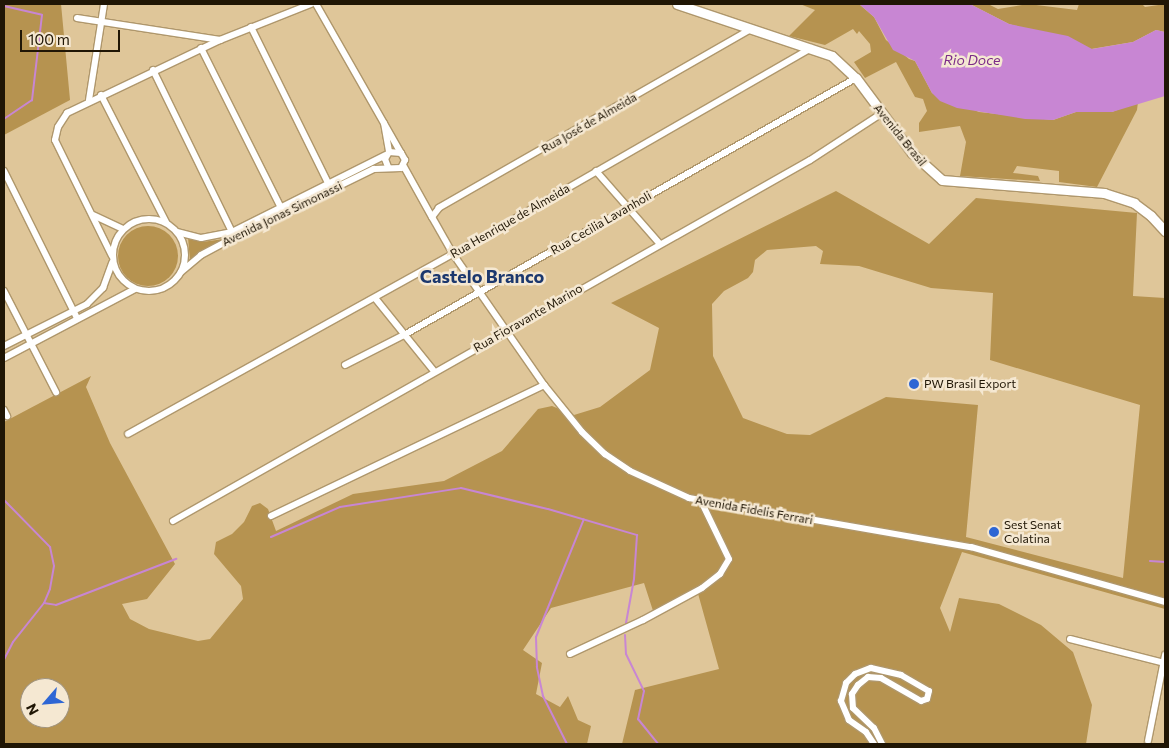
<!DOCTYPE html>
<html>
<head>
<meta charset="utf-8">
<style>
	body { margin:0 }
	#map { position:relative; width:1169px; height:748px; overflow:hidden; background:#dfc699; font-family:Commissioner,sans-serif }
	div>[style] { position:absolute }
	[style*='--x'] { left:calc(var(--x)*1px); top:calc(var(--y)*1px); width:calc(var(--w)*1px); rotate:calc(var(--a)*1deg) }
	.green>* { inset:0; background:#b69350 }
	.round { border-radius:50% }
	.water>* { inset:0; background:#c886d3 }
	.stream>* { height:2px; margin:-1px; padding:0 1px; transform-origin:1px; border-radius:1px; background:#c886d3 }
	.roads { filter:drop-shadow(1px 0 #af976c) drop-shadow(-1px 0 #af976c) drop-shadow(0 1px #af976c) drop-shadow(0 -1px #af976c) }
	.street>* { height:6px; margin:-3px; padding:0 3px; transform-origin:3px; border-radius:3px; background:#fff }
	.street>.ring { margin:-3px; padding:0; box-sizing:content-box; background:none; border:6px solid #fff; border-radius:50% }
	.secondary>* { height:9px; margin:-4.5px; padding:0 4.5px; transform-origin:4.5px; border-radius:4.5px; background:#fff }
	.dots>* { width:14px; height:14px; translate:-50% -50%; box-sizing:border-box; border:2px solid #f5e8d2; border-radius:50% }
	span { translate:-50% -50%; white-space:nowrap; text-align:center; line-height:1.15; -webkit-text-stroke:5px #f5e8d2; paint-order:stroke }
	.street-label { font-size:12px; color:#201605 }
	.poi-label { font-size:12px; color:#201605 }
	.left { translate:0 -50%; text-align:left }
	.water-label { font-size:14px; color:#7b2b87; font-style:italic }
	.district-label { font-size:18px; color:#1c386e; font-weight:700 }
	.frame { position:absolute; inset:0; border:5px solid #201605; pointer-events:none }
	.north { position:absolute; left:20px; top:678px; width:50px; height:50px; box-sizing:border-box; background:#f5e8d2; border:1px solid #a09480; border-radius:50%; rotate:243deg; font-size:14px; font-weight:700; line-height:20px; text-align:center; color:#201605 }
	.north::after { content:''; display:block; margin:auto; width:18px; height:22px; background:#2e66d4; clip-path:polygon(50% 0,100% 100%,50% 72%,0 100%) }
	.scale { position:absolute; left:20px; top:30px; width:100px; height:22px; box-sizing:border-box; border:2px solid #201605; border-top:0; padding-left:6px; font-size:15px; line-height:18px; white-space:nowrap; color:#201605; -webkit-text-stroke:4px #f5e8d2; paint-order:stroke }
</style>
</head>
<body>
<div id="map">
	<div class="green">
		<i style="clip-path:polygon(4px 4px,61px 4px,70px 100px,4px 135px)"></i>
		<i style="clip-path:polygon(800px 4px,859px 4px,874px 17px,886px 40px,909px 59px,915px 61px,932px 93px,979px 112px,1053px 120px,1076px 112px,1112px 112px,1138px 102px,1137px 110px,1097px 187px,1059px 182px,1059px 171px,1017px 166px,1013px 173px,1038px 176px,1040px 181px,960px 176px,966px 142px,960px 126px,919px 132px,919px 123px,927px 111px,923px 99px,915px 97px,896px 62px,865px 78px,854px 62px,871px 52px,870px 44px,859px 31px,857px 34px,853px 29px,825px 45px,789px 36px,815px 10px)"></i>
		<i style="clip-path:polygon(970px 4px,988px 4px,998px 9px,1028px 4px,1077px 10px,1079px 4px,1142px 4px,1145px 7px,1165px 4px,1165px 32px,1156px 30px,1133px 42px,1091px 49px,1009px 24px)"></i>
		<i style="clip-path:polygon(evenodd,836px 191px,929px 244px,976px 198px,1137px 213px,1133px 296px,1165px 298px,1165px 609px,962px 552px,940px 608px,950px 632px,959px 598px,999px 604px,1041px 625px,1073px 652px,1092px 705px,1086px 744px,622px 744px,635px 690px,719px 669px,697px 590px,655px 617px,644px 583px,551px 608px,523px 650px,542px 663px,536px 694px,560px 707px,568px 696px,578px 720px,591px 726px,587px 744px,4px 744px,4px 422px,91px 376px,86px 387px,110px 443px,175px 564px,147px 599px,122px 604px,130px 619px,149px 629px,198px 641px,210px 639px,243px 599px,241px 586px,214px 554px,216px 542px,232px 534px,244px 522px,252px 506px,260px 503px,268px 509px,276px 531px,353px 494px,444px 481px,502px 451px,538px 409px,552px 406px,574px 415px,600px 407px,650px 370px,659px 328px,611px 303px,836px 191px,816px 246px,823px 251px,820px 264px,859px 266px,931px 288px,993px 293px,990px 360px,1140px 405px,1123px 578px,966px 537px,978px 405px,886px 397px,810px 435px,787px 434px,743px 418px,713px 356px,712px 304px,724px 291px,748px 278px,753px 272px,755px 260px,767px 250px,816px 246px,836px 191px,30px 688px,60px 688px,60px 718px,30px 718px,30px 688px)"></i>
		<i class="round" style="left:118px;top:226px;width:60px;height:60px"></i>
		<i style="clip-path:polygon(188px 237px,202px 242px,224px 239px,190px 261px)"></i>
	</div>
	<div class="water">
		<i style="clip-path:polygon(859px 4px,970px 4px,1009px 24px,1068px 36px,1092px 49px,1133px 42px,1156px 30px,1165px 32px,1165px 96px,1112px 112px,1076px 112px,1053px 120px,1025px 119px,957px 108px,940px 101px,932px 93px,915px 61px,893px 50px,874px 17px)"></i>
	</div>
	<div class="stream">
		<i style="--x:4;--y:6;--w:39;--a:13"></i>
		<i style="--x:42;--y:15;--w:86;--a:96.7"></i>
		<i style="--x:32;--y:100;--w:34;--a:146"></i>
		<i style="--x:4;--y:500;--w:66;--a:45.6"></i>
		<i style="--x:50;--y:547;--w:19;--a:78"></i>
		<i style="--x:54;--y:566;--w:23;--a:100"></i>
		<i style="--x:50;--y:589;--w:15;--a:113"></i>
		<i style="--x:44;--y:603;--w:50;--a:128.5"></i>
		<i style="--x:13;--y:642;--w:20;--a:117"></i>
		<i style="--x:271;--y:537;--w:75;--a:-23.5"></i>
		<i style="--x:340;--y:507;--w:122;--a:-8.9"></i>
		<i style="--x:461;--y:488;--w:89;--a:13.6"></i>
		<i style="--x:548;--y:509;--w:93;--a:16.3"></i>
		<i style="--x:637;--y:535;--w:44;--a:93.9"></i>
		<i style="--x:634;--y:579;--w:45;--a:100.3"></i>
		<i style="--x:1150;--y:561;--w:15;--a:4"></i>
		<i style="--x:44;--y:603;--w:12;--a:9"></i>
		<i style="--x:56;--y:605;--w:129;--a:-21"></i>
		<i style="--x:625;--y:635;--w:19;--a:87"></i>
		<i style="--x:626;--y:654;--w:41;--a:64.1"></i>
		<i style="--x:644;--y:691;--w:29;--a:102"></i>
		<i style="--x:638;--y:719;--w:32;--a:51"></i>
		<i style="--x:567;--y:744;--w:54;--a:-116.6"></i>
		<i style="--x:543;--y:696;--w:30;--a:-102"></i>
		<i style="--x:537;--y:667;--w:30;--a:-92"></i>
		<i style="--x:536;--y:637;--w:127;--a:-67.9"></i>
	</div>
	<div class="roads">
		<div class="street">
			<i style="--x:316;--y:4;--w:172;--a:60.3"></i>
			<i style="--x:77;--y:18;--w:145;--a:8.7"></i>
			<i style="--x:251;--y:27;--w:178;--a:63.7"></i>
			<i style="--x:751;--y:29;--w:360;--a:150.2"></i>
			<i style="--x:439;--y:208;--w:11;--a:128"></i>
			<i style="--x:432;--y:217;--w:43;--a:60.4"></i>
			<i style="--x:453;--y:254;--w:160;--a:55.2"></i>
			<i style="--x:544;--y:385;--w:60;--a:51"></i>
			<i style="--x:582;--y:432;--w:32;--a:44"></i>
			<i style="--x:605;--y:454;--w:30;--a:34"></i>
			<i style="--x:630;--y:471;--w:65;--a:24.6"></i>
			<i style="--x:689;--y:498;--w:286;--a:9.9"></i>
			<i style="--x:971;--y:547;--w:202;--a:15.8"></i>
			<i style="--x:201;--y:48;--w:181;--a:63.4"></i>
			<i style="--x:153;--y:70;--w:185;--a:64"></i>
			<i style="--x:101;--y:95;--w:143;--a:62.9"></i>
			<i style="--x:89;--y:100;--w:97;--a:-81.1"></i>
			<i style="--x:384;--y:123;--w:29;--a:80"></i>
			<i style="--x:403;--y:165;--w:60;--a:60.9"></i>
			<i style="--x:4;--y:171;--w:164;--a:63.6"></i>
			<i style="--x:596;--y:171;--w:96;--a:48.8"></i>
			<i style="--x:93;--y:215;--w:33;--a:25"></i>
			<i class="ring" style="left:113px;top:219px;width:66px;height:66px"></i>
			<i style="--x:177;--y:232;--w:25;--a:14"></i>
			<i style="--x:201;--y:238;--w:32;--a:-11"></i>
			<i style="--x:232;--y:232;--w:172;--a:-26.6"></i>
			<i style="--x:112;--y:256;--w:129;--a:-116.2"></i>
			<i style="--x:55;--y:140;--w:13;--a:-77"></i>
			<i style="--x:58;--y:127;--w:17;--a:-57"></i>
			<i style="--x:67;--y:113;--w:170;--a:-25.5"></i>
			<i style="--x:220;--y:40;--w:98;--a:-21.6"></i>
			<i style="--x:181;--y:272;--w:26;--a:-40"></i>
			<i style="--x:201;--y:255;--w:38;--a:-28"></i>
			<i style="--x:235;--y:237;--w:155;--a:-26.1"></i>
			<i style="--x:374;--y:169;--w:27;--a:-2"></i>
			<i style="--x:401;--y:168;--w:9;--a:-63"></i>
			<i style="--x:405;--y:160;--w:8;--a:-120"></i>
			<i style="--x:401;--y:153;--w:12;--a:-175"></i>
			<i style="--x:389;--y:152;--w:8;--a:120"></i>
			<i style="--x:385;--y:159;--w:9;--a:69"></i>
			<i style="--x:4;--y:291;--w:114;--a:62.8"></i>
			<i style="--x:375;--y:298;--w:94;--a:51.1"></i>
			<i style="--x:4;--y:346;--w:93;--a:-26.8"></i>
			<i style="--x:87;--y:304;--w:23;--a:-45"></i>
			<i style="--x:103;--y:288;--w:27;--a:-70"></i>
			<i style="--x:4;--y:358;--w:148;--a:-27.8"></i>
			<i style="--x:345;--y:365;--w:66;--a:-27"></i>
			<i style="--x:404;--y:335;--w:520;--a:-29.62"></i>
			<i style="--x:4;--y:410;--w:7;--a:63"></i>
			<i style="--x:128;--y:434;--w:372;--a:-29"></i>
			<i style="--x:453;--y:254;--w:413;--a:-29.9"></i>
			<i style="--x:271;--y:516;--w:303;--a:-25.6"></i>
			<i style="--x:173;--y:521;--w:732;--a:-29.54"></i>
			<i style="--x:810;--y:160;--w:86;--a:-33.1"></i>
			<i style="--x:1070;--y:639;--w:98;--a:14.2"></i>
			<i style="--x:570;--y:654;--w:81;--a:-25"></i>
			<i style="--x:643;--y:620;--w:67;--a:-28.5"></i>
			<i style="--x:702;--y:588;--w:23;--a:-38"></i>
			<i style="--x:720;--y:574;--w:17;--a:-59"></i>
			<i style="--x:729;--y:559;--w:64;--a:-115.8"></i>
			<i style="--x:1148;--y:741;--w:88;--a:-78.8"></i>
			<i style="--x:874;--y:744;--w:14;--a:-124"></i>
			<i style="--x:866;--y:732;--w:21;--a:-145"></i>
			<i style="--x:849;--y:720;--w:21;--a:-113"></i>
			<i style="--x:841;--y:701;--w:19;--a:-74"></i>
			<i style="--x:846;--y:683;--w:13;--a:-45"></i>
			<i style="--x:855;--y:674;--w:17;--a:-21"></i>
			<i style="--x:871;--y:668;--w:31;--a:13"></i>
			<i style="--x:901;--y:675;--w:32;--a:30"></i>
			<i style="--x:929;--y:691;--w:8;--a:104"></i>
			<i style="--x:927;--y:699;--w:6;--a:162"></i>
			<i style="--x:921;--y:701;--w:46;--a:-150.1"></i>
			<i style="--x:881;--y:678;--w:13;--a:-176"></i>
			<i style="--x:868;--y:677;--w:13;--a:141"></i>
			<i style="--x:858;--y:685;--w:11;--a:124"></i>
			<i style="--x:852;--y:694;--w:14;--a:86"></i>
			<i style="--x:853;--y:708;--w:29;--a:44"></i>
			<i style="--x:874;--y:728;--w:18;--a:63"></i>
		</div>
		<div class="secondary">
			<i style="--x:677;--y:4;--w:163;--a:18.5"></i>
			<i style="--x:832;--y:56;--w:33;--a:43"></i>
			<i style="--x:856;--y:78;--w:94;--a:53.3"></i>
			<i style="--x:912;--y:153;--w:40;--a:42"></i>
			<i style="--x:942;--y:180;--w:163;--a:4.6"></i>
			<i style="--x:1104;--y:193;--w:32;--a:18"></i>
			<i style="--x:1134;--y:203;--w:21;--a:37"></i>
			<i style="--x:1151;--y:216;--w:21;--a:47"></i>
		</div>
	</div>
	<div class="dots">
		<i style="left:914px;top:384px;background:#2e66d4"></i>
		<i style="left:994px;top:532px;background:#2e66d4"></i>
	</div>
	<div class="street-label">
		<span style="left:589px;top:123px;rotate:-30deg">Rua José de Almeida</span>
		<span style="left:900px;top:135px;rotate:51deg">Avenida Brasil</span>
		<span style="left:282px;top:214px;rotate:-26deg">Avenida Jonas Simonassi</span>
		<span style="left:510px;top:221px;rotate:-30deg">Rua Henrique de Almeida</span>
		<span style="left:601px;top:223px;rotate:-30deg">Rua Cecilia Lavanholi</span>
		<span style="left:528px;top:318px;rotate:-30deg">Rua Fioravante Marino</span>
		<span style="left:754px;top:510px;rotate:10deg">Avenida Fidelis Ferrari</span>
	</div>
	<div class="poi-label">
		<span class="left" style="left:924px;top:384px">PW Brasil Export</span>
		<span class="left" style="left:1004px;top:532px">Sest Senat<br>Colatina</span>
	</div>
	<div class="water-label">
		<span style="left:972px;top:60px">Rio Doce</span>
	</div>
	<div class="district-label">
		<span style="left:482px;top:276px">Castelo Branco</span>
	</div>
	<div class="frame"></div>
	<div class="north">N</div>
	<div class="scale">100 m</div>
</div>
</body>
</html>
